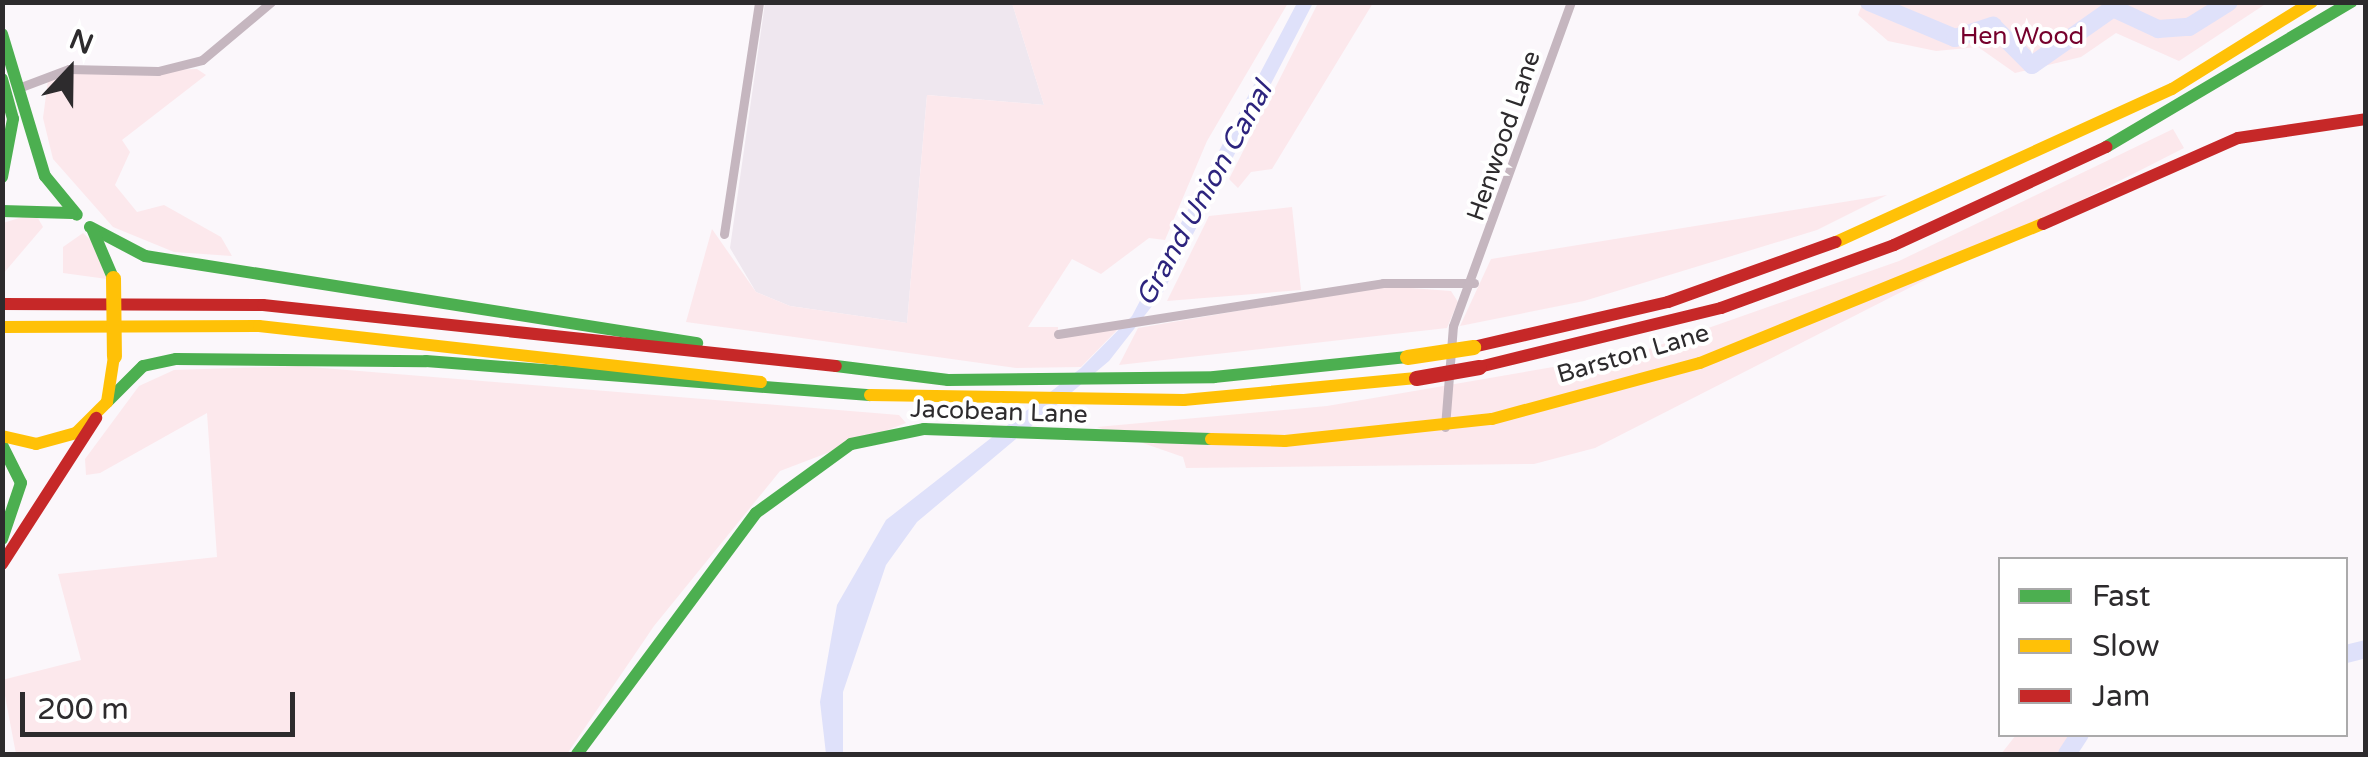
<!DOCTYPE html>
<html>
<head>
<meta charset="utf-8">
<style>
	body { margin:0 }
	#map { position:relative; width:2368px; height:757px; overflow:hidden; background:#fbf7fb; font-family:"Varela Round",sans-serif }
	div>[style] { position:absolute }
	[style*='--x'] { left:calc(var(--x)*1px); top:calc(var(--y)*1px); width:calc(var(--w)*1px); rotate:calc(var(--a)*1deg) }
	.built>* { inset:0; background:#efe7ef }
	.green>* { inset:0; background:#fce8ec }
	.water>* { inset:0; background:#dfe1fa }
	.river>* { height:18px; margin:-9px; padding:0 9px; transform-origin:9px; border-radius:9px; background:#dfe1fa }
	.street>* { height:9px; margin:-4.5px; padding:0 4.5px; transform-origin:4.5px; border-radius:4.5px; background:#c5b6bf }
	.fast>* { height:12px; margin:-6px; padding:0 6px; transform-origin:6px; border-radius:6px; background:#4caf50 }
	.slow>* { height:12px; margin:-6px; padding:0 6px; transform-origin:6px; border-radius:6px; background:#ffc107 }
	.jam>* { height:12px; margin:-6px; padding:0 6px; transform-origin:6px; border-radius:6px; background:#c62828 }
	.slow-bridge>* { height:15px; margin:-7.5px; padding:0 7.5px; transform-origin:7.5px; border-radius:7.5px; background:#ffc107 }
	.jam-bridge>* { height:15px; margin:-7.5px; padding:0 7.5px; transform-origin:7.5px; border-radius:7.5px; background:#c62828 }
	span { translate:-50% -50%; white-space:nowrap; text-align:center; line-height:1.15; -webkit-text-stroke:8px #fff; paint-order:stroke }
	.park-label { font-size:25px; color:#76002c }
	.street-label { font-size:25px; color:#2d2b2d }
	.water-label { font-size:28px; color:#2d247e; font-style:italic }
	.frame { position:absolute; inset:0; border:5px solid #2d2b2d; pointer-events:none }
	.legend { position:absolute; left:1998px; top:557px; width:350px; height:180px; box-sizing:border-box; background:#fff; border:2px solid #abaaab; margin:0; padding:12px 18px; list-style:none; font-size:30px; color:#2d2b2d }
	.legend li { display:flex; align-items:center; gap:20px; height:50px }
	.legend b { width:50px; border:2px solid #abaaab }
	.north { position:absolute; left:20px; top:20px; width:100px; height:100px; -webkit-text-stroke:8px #fff; paint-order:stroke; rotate:22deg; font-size:28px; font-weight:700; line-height:40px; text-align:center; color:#2d2b2d }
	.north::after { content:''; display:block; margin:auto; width:35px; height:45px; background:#2d2b2d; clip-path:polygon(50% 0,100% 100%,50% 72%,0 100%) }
	.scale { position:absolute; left:20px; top:692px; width:275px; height:45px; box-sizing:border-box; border:5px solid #2d2b2d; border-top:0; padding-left:12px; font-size:30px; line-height:35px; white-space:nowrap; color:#2d2b2d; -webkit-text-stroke:8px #fff; paint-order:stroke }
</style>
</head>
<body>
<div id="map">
	<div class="built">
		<i style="clip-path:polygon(765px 3px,1012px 3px,1044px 105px,927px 95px,907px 323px,790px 306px,756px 292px,730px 248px)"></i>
	</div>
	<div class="green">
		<i style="clip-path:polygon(1863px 2px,2267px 2px,2267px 3px,2179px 61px,2116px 33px,2081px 57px,2015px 73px,1978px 47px,1936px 51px,1888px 41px,1858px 15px)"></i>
		<i style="clip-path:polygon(1012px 3px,1288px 3px,1207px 141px,1165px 240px,1149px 238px,1101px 274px,1072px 259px,1028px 327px,1058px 327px,1058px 337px,1122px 325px,1081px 367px,1016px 368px,686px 322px,712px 229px,756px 292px,790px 306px,907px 323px,927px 95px,1044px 105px)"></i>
		<i style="clip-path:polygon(1318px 3px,1373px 3px,1272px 169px,1251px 172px,1238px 188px,1229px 179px)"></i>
		<i style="clip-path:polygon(197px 69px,206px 75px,122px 140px,130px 152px,115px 185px,137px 212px,164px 205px,221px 237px,232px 256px,174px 252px,113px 227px,53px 159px,43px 118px,48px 80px,64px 73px)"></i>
		<i style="clip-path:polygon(2173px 129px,2184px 148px,1595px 448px,1534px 464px,1186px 468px,1183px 457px,1097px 427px,1327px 406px,1640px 352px,1899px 261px)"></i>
		<i style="clip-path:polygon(1887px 195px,1817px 230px,1584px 301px,1460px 326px,1491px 259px)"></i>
		<i style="clip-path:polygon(1292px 207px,1301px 290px,1167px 301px,1209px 216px)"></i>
		<i style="clip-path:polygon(35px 213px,43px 227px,3px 274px,3px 223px)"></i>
		<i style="clip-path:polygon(83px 233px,97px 246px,107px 279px,63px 273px,63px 247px)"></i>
		<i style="clip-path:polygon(1384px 286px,1451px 291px,1458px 302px,1447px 328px,1119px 365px,1138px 328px)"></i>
		<i style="clip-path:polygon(298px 366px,899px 415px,906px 423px,780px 471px,654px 626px,567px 754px,16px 754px,2px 680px,81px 660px,58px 574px,217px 557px,207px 413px,100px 473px,86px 475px,85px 459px,139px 386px,174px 370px)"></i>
		<i style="clip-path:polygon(2016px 735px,2016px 734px,2080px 735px,2067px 754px,2001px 754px)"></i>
	</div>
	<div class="water">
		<i style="clip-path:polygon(1297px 3px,1313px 3px,1163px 292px,1109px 361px,917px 522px,886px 565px,843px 692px,843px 754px,826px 754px,820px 702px,837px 605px,886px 520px,1081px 368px,1132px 316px)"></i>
	</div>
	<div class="river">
		<i style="--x:1869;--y:2;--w:93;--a:22.7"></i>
		<i style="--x:1955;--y:38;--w:40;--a:-18"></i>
		<i style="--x:1993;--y:26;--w:55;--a:45"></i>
		<i style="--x:2032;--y:65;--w:99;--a:-35.1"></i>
		<i style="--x:2113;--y:8;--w:50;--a:25"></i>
		<i style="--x:2158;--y:29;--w:31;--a:-4"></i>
		<i style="--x:2189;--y:27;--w:47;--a:-32"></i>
		<i style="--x:2346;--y:654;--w:21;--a:-14"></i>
		<i style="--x:2067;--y:754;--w:24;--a:-57"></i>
	</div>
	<div class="street">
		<i style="--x:21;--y:87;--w:51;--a:-20.6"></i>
		<i style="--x:69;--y:69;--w:89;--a:1.3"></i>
		<i style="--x:158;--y:71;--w:45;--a:-14"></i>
		<i style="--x:202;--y:60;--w:90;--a:-40"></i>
		<i style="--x:724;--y:234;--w:235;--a:-81.4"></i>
		<i style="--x:1058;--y:334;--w:329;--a:-8.9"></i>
		<i style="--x:1383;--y:283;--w:91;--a:0"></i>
		<i style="--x:1445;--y:427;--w:101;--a:-85.5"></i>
		<i style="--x:1453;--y:326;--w:345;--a:-70"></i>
	</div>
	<div class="fast">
		<i style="--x:2;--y:34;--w:148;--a:73.2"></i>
		<i style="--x:45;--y:176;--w:50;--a:50.6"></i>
		<i style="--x:2;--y:79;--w:41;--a:74.6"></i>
		<i style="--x:13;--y:119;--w:59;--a:100.7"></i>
		<i style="--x:2106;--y:147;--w:285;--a:-30.6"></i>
		<i style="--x:2;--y:211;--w:70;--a:1.6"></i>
		<i style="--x:90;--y:227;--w:62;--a:27.8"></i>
		<i style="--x:145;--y:256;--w:559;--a:8.96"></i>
		<i style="--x:93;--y:231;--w:51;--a:66.9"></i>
		<i style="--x:836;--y:366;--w:113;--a:7.1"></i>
		<i style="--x:948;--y:380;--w:266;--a:-0.6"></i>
		<i style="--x:1214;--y:377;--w:194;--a:-5.9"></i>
		<i style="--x:107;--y:402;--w:51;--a:-45"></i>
		<i style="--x:143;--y:366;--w:34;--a:-12"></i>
		<i style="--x:176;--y:359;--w:250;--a:0.5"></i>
		<i style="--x:426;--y:361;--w:445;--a:4.4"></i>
		<i style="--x:2;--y:445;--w:42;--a:63.4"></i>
		<i style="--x:21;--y:483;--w:59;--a:108.7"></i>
		<i style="--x:577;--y:754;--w:300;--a:-53.4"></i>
		<i style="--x:756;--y:513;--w:117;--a:-36"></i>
		<i style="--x:851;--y:444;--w:75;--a:-11.6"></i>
		<i style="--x:924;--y:429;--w:287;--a:2"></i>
	</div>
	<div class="slow">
		<i style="--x:1836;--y:242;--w:369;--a:-24.5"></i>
		<i style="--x:2172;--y:89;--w:165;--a:-31.9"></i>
		<i style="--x:2;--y:327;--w:257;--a:-0.2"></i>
		<i style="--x:259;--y:326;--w:505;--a:6.37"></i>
		<i style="--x:870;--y:395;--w:314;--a:0.9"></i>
		<i style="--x:1184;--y:400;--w:233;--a:-5.4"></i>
		<i style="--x:2;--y:436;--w:35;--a:13"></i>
		<i style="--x:36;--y:444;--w:41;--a:-15.4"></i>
		<i style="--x:76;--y:433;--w:44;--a:-45"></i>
		<i style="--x:107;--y:402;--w:47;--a:-81.3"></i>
		<i style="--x:1211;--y:439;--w:74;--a:1.5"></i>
		<i style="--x:1285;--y:441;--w:208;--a:-6.1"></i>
		<i style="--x:1492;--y:419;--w:215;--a:-15.1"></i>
		<i style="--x:1700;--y:363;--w:370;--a:-22.1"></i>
	</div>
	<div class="jam">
		<i style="--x:2043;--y:224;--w:213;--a:-23.8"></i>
		<i style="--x:2238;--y:138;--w:129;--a:-8.4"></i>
		<i style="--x:2;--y:304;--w:261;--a:0.2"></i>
		<i style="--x:263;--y:305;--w:576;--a:6.08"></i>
		<i style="--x:1473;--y:347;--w:200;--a:-13"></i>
		<i style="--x:1668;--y:302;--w:178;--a:-19.7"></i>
		<i style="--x:1479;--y:367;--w:249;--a:-13.7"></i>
		<i style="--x:1721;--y:308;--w:184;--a:-20"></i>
		<i style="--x:1894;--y:245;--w:234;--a:-24.8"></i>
		<i style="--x:2;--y:564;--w:174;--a:-57.2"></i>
	</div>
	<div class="slow-bridge">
		<i style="--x:113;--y:278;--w:78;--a:89.3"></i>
		<i style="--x:1407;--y:357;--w:67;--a:-8.6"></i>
	</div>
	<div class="jam-bridge">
		<i style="--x:1416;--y:378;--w:64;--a:-9.9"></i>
	</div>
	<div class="park-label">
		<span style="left:2022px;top:36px">Hen Wood</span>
	</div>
	<div class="street-label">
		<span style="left:1504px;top:136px;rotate:-71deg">Henwood Lane</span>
		<span style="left:1633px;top:354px;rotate:-16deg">Barston Lane</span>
		<span style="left:999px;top:412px;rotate:2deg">Jacobean Lane</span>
	</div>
	<div class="water-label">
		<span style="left:1204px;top:194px;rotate:-61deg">Grand Union Canal</span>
	</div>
	<div class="frame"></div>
	<ul class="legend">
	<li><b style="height:12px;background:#4caf50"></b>Fast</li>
	<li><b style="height:12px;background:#ffc107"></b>Slow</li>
	<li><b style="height:12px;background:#c62828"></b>Jam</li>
	</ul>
	<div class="north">N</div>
	<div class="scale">200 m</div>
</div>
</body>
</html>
